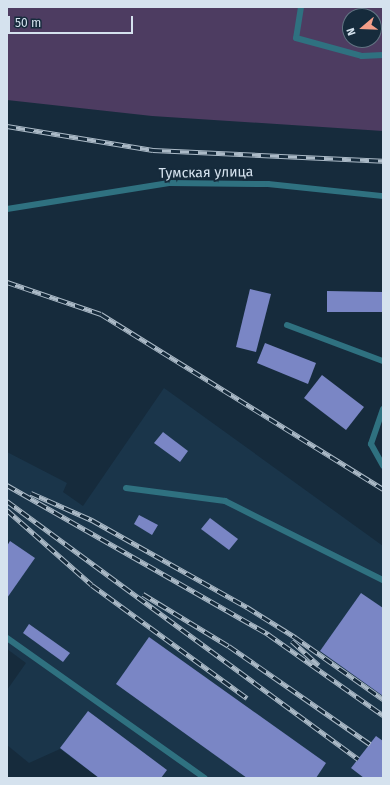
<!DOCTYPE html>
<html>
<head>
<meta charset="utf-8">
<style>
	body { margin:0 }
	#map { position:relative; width:390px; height:785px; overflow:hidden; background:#162b3c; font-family:"Fira Sans",sans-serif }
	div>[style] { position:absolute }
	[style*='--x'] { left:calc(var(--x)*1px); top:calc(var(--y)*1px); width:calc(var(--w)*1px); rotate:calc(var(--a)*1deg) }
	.built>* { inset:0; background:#1a354a }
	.green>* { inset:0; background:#4d3c61 }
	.building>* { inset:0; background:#7a86c5 }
	.service>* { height:6px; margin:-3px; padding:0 3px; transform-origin:3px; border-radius:3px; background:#2f7180 }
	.rail>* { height:4.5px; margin-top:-2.25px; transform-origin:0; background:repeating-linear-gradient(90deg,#162b3c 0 9px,#abbac7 0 18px); box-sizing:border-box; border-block:1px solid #abbac7 }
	span { translate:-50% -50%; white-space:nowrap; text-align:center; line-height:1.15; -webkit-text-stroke:4px #162b3c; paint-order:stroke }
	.street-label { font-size:14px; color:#d5e2ee }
	.frame { position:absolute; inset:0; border:8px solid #d5e2ee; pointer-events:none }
	.north { position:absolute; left:342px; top:8px; width:40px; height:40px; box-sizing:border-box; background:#162b3c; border:1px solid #627483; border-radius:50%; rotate:251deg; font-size:11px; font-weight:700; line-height:16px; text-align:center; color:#d5e2ee }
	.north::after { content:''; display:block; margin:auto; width:14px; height:18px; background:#f49e89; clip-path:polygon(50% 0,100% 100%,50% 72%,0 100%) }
	.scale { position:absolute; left:8px; top:16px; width:125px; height:18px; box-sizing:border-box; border:2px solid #d5e2ee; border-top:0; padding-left:5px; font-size:12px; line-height:14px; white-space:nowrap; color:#d5e2ee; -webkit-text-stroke:3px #162b3c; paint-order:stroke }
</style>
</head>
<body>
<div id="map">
	<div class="built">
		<i style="clip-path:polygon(164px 388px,383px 546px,383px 778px,99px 778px,60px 749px,29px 763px,7px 745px,7px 690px,26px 663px,7px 649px,7px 546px,10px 541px,7px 539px,7px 452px,67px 483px,63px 492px,83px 506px)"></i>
	</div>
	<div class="green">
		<i style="clip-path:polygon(evenodd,7px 7px,383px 7px,383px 131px,152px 116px,7px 100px,7px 7px,350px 16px,374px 16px,374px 40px,350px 40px,350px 16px)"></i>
	</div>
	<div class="building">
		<i style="clip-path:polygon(250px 289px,271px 294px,256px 352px,236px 347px)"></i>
		<i style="clip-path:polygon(327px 291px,383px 292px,383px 312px,327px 312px)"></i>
		<i style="clip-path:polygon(265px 343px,316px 363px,308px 384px,257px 363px)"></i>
		<i style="clip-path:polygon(322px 375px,364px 407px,346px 430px,304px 398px)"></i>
		<i style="clip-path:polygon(163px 432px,188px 451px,180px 462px,154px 443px)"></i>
		<i style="clip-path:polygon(139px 515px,158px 525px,152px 535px,134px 524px)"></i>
		<i style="clip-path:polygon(210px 518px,238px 539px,229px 550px,201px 529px)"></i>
		<i style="clip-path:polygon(10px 541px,35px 558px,7px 598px,7px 546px)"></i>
		<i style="clip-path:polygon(361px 593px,383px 608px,383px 696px,320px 651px)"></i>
		<i style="clip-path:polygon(29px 624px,70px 653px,63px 662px,23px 633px)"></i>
		<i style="clip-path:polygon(149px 637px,326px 763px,316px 778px,247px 778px,116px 684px)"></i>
		<i style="clip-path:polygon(88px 711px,167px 770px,161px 778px,99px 778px,60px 748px)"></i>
		<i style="clip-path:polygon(376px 736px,383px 741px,383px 778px,364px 778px,351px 768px)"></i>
	</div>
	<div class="service">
		<i style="--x:301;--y:7;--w:31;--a:99"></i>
		<i style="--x:296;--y:38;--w:68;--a:15.3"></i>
		<i style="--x:362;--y:56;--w:21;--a:-3"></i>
		<i style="--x:7;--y:209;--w:164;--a:-9.1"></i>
		<i style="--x:169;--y:183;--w:99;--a:0.6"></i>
		<i style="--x:268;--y:184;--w:116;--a:6"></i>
		<i style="--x:287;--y:325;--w:103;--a:20.6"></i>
		<i style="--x:383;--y:409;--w:37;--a:109"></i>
		<i style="--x:371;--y:444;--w:25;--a:61"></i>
		<i style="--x:126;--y:488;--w:100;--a:7.5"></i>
		<i style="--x:225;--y:501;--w:177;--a:26.6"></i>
		<i style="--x:7;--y:638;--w:242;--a:35.3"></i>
	</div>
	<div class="rail">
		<i style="--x:7;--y:126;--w:148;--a:9.3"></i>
		<i style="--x:153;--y:150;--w:230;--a:2.7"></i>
		<i style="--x:7;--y:282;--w:99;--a:18.8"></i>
		<i style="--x:101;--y:314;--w:332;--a:31.8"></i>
		<i style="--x:7;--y:485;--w:301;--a:29.7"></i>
		<i style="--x:268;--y:634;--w:141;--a:35.2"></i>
		<i style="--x:31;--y:493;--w:67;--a:23.9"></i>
		<i style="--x:92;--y:520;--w:178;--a:29.3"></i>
		<i style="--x:247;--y:607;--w:57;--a:32"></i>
		<i style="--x:295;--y:637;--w:108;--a:35.2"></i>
		<i style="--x:7;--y:501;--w:436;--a:36.3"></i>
		<i style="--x:7;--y:510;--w:113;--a:41.4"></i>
		<i style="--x:92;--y:585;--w:192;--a:36.1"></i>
		<i style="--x:143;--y:594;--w:100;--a:31.2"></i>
		<i style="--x:229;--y:646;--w:172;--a:34.8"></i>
		<i style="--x:292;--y:641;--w:36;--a:42"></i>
	</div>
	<div class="street-label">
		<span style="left:206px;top:173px;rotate:-1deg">Тумская улица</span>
	</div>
	<div class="frame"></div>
	<div class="north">N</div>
	<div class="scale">50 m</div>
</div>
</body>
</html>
